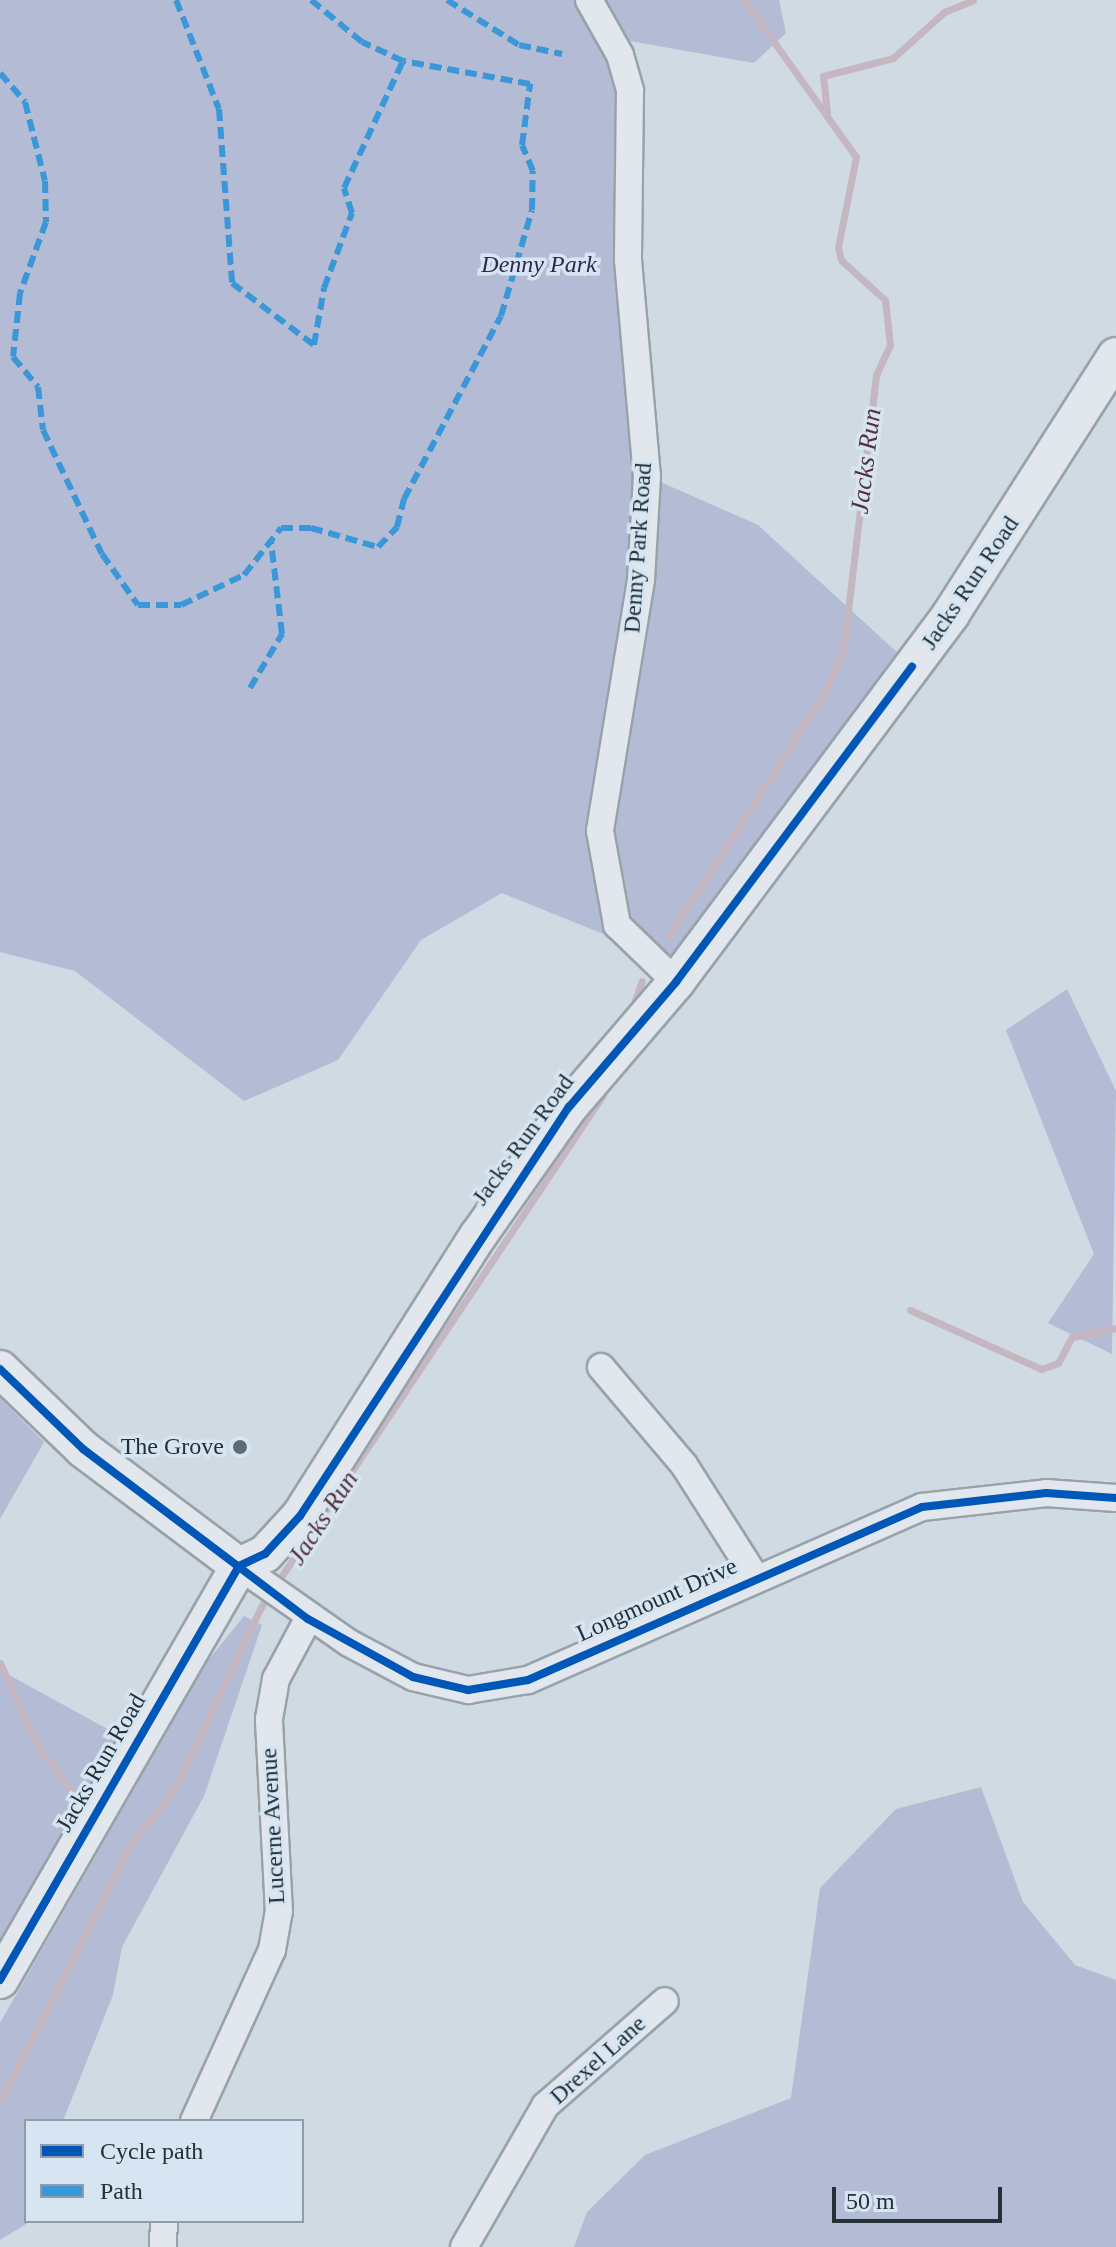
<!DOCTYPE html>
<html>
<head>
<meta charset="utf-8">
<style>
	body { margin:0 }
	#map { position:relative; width:1116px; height:2247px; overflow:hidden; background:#d0dae3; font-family:"Times New Roman",serif }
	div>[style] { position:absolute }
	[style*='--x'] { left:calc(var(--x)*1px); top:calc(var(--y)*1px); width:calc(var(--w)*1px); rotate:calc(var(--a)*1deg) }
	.green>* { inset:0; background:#b3bbd5 }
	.stream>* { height:7px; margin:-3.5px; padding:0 3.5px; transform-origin:3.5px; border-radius:3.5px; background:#c5b7c2 }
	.roads { filter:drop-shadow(2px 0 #98a2a9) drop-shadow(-2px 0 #98a2a9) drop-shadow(0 2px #98a2a9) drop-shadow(0 -2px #98a2a9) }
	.street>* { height:26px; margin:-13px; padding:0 13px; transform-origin:13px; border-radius:13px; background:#e1e7ec }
	.secondary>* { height:36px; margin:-18px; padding:0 18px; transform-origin:18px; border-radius:18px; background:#e1e7ec }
	.quiet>* { height:6px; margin-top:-3px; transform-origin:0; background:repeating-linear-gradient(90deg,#3a97d8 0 12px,transparent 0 18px) }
	.cycleway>* { height:8px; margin:-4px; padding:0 4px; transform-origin:4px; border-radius:4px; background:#0057b8 }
	.dots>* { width:22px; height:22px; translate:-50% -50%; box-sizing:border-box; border:4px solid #d7e5f3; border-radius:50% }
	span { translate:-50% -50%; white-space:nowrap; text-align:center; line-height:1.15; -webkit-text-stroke:7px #d7e5f3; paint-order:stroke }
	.park-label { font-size:24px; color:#2a2952; font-style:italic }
	.street-label { font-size:24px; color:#213137 }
	.poi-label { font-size:24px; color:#213137 }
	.right { translate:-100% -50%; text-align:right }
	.water-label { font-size:26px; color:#56313c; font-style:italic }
	.legend { position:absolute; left:24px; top:2119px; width:280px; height:104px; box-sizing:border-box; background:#d7e5f3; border:2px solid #8e9da8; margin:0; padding:10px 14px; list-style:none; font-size:24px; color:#213137 }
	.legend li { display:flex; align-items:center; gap:16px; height:40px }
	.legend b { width:40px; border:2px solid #8e9da8 }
	.scale { position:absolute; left:832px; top:2187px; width:170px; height:36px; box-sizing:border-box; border:4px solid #213137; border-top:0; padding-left:10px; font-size:24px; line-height:28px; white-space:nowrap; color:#213137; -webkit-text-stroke:6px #d7e5f3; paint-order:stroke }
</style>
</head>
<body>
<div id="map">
	<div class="green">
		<i style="clip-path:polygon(0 0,578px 0,617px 75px,647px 476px,758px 525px,912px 666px,676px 982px,611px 937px,502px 893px,421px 940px,338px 1060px,244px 1101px,75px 971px,0 952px)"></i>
		<i style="clip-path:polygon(599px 0,779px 0,786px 33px,754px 63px,624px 40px)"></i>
		<i style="clip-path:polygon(1067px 989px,1116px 1091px,1112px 1354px,1048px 1323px,1094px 1254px,1006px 1030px)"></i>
		<i style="clip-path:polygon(0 1398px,44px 1442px,0 1519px)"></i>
		<i style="clip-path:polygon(244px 1616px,262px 1625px,204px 1796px,122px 1947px,113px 1995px,63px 2121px,26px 2121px,31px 2221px,0 2240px,0 2023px,206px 1663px)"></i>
		<i style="clip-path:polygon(0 1670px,120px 1736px,0 1940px)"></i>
		<i style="clip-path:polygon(981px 1787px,1023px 1902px,1075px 1965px,1116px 1980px,1116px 2247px,574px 2247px,587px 2212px,645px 2155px,791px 2098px,820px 1888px,896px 1809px)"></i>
	</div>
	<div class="stream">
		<i style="--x:827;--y:113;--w:37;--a:-96"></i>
		<i style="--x:823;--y:76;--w:72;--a:-14.4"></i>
		<i style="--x:893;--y:58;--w:69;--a:-42"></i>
		<i style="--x:944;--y:12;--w:31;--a:-22"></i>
		<i style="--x:669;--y:936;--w:287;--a:-57.4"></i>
		<i style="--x:824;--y:694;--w:46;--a:-65.7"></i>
		<i style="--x:843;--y:652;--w:279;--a:-83.2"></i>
		<i style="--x:876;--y:375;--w:33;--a:-65"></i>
		<i style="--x:890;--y:345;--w:45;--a:-96.3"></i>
		<i style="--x:885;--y:300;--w:59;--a:-137.7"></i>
		<i style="--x:841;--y:260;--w:13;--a:-103"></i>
		<i style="--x:838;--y:247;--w:92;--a:-78.7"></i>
		<i style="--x:856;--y:157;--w:193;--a:-125.5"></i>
		<i style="--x:635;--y:1000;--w:20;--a:-70"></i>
		<i style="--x:910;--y:1310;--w:144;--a:24.2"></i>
		<i style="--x:1041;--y:1369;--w:18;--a:-19"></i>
		<i style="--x:1058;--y:1363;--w:30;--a:-62"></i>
		<i style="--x:1072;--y:1337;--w:45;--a:-11.6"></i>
		<i style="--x:0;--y:1663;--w:91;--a:65.4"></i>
		<i style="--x:38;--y:1746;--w:65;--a:53.1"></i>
		<i style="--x:0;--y:2102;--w:286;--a:-63.2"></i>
		<i style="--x:129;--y:1847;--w:75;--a:-52.1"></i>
		<i style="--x:175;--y:1788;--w:200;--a:-64.6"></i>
		<i style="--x:261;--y:1607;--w:616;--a:-56.26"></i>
	</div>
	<div class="roads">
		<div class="street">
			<i style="--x:589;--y:0;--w:63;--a:60.6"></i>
			<i style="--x:620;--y:55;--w:37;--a:74"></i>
			<i style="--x:630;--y:91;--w:169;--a:90.7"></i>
			<i style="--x:628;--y:260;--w:217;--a:85"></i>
			<i style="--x:647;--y:476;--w:104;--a:93.3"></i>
			<i style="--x:641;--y:580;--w:254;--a:99.3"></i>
			<i style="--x:600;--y:831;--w:96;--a:79.7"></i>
			<i style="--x:617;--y:925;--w:82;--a:44"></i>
			<i style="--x:601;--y:1367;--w:128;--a:49.7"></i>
			<i style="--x:684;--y:1465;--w:134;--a:57.5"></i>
			<i style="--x:239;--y:1566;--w:134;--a:35"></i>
			<i style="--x:349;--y:1643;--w:72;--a:28"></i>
			<i style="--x:413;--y:1677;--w:57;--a:13.3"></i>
			<i style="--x:468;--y:1690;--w:61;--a:-9.5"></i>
			<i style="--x:528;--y:1680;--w:430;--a:-23.7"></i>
			<i style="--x:922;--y:1507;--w:125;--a:-6.4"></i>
			<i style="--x:1046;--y:1493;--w:70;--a:4.1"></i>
			<i style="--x:194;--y:2121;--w:188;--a:-65.5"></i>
			<i style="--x:272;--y:1950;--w:39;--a:-80"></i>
			<i style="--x:279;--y:1912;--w:193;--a:-93"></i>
			<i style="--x:269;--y:1719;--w:41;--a:-80.1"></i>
			<i style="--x:276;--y:1679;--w:68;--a:-61.9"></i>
			<i style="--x:163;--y:2247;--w:26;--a:-88"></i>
			<i style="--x:464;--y:2247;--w:163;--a:-60.1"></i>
			<i style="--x:545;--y:2106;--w:159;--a:-41.2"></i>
		</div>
		<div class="secondary">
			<i style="--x:0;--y:1369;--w:115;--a:43.9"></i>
			<i style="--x:83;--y:1449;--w:195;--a:36.9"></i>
			<i style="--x:0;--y:1980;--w:478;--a:-60"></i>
			<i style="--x:239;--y:1566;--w:29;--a:-25"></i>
			<i style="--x:265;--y:1554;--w:52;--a:-47.4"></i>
			<i style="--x:300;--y:1516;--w:332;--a:-57.6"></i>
			<i style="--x:478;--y:1236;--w:158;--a:-54.8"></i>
			<i style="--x:569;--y:1107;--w:165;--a:-49.4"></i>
			<i style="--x:676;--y:982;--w:459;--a:-53.2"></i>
			<i style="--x:951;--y:614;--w:306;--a:-57.4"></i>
		</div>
	</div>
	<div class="quiet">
		<i style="--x:176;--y:0;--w:117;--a:68.5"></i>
		<i style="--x:219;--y:109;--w:174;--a:85.7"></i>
		<i style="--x:232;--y:283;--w:103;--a:37.1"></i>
		<i style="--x:314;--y:345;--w:58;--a:-80"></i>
		<i style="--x:324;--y:288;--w:80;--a:-69.5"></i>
		<i style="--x:352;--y:213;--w:26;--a:-108"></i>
		<i style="--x:344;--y:188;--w:140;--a:-65.1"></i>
		<i style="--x:447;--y:0;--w:85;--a:32"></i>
		<i style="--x:519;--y:45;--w:44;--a:11.8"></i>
		<i style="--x:0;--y:73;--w:38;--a:49"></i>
		<i style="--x:25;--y:102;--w:81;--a:75.8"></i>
		<i style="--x:45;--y:181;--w:41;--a:88.6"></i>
		<i style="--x:46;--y:222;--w:76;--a:110.1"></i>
		<i style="--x:20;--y:293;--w:64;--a:96.2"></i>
		<i style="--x:13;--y:357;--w:39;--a:50"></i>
		<i style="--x:38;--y:387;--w:43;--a:83.4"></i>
		<i style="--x:43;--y:430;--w:137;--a:64.6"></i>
		<i style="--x:102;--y:554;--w:62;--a:54.8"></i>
		<i style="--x:138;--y:605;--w:43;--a:0"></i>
		<i style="--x:181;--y:605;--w:70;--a:-25.5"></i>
		<i style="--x:244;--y:575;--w:60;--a:-51.8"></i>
		<i style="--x:281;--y:528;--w:30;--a:0"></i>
		<i style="--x:311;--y:528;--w:70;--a:15.8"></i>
		<i style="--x:378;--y:547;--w:28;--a:-46"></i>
		<i style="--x:397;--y:527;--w:29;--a:-76"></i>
		<i style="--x:404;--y:499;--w:207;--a:-62.1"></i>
		<i style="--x:501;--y:316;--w:110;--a:-73.7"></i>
		<i style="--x:532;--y:210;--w:39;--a:-89"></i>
		<i style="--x:533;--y:171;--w:28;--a:-113"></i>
		<i style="--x:522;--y:145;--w:62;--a:-82.5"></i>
		<i style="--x:530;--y:84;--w:129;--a:-169.7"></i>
		<i style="--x:403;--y:61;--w:45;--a:-155.1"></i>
		<i style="--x:362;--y:42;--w:66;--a:-140.5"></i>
		<i style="--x:250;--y:688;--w:63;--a:-59.3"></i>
		<i style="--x:282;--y:634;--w:93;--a:-96.8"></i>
	</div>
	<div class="cycleway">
		<i style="--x:0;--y:1369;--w:115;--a:43.9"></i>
		<i style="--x:83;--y:1449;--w:282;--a:37.1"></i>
		<i style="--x:308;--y:1619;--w:120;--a:28.9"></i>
		<i style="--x:413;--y:1677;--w:57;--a:13.3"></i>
		<i style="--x:468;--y:1690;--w:61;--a:-9.5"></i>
		<i style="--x:528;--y:1680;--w:430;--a:-23.7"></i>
		<i style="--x:922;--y:1507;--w:125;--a:-6.4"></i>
		<i style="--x:1046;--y:1493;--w:70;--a:4.1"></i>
		<i style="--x:0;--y:1980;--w:478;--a:-60"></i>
		<i style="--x:239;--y:1566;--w:29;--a:-25"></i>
		<i style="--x:265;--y:1554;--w:52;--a:-47.4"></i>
		<i style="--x:300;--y:1516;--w:490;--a:-56.7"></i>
		<i style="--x:569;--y:1107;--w:165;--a:-49.4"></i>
		<i style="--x:676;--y:982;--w:394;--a:-53.2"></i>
	</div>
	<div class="dots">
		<i style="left:240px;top:1447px;background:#5e6c73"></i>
	</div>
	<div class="park-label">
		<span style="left:539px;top:265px">Denny Park</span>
	</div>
	<div class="street-label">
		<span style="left:638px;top:548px;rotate:-86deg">Denny Park Road</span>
		<span style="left:970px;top:583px;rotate:-56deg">Jacks Run Road</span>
		<span style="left:523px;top:1140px;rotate:-54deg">Jacks Run Road</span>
		<span style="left:657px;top:1600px;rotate:-24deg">Longmount Drive</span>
		<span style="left:101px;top:1763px;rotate:-60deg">Jacks Run Road</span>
		<span style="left:273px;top:1826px;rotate:-93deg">Lucerne Avenue</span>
		<span style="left:598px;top:2060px;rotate:-42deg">Drexel Lane</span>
	</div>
	<div class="poi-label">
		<span class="right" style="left:224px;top:1447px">The Grove</span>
	</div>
	<div class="water-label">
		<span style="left:866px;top:461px;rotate:-83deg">Jacks Run</span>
		<span style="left:323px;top:1518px;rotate:-57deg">Jacks Run</span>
	</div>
	<ul class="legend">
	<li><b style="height:10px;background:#0057b8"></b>Cycle path</li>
	<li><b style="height:10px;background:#3a97d8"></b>Path</li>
	</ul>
	<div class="scale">50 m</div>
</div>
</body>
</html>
